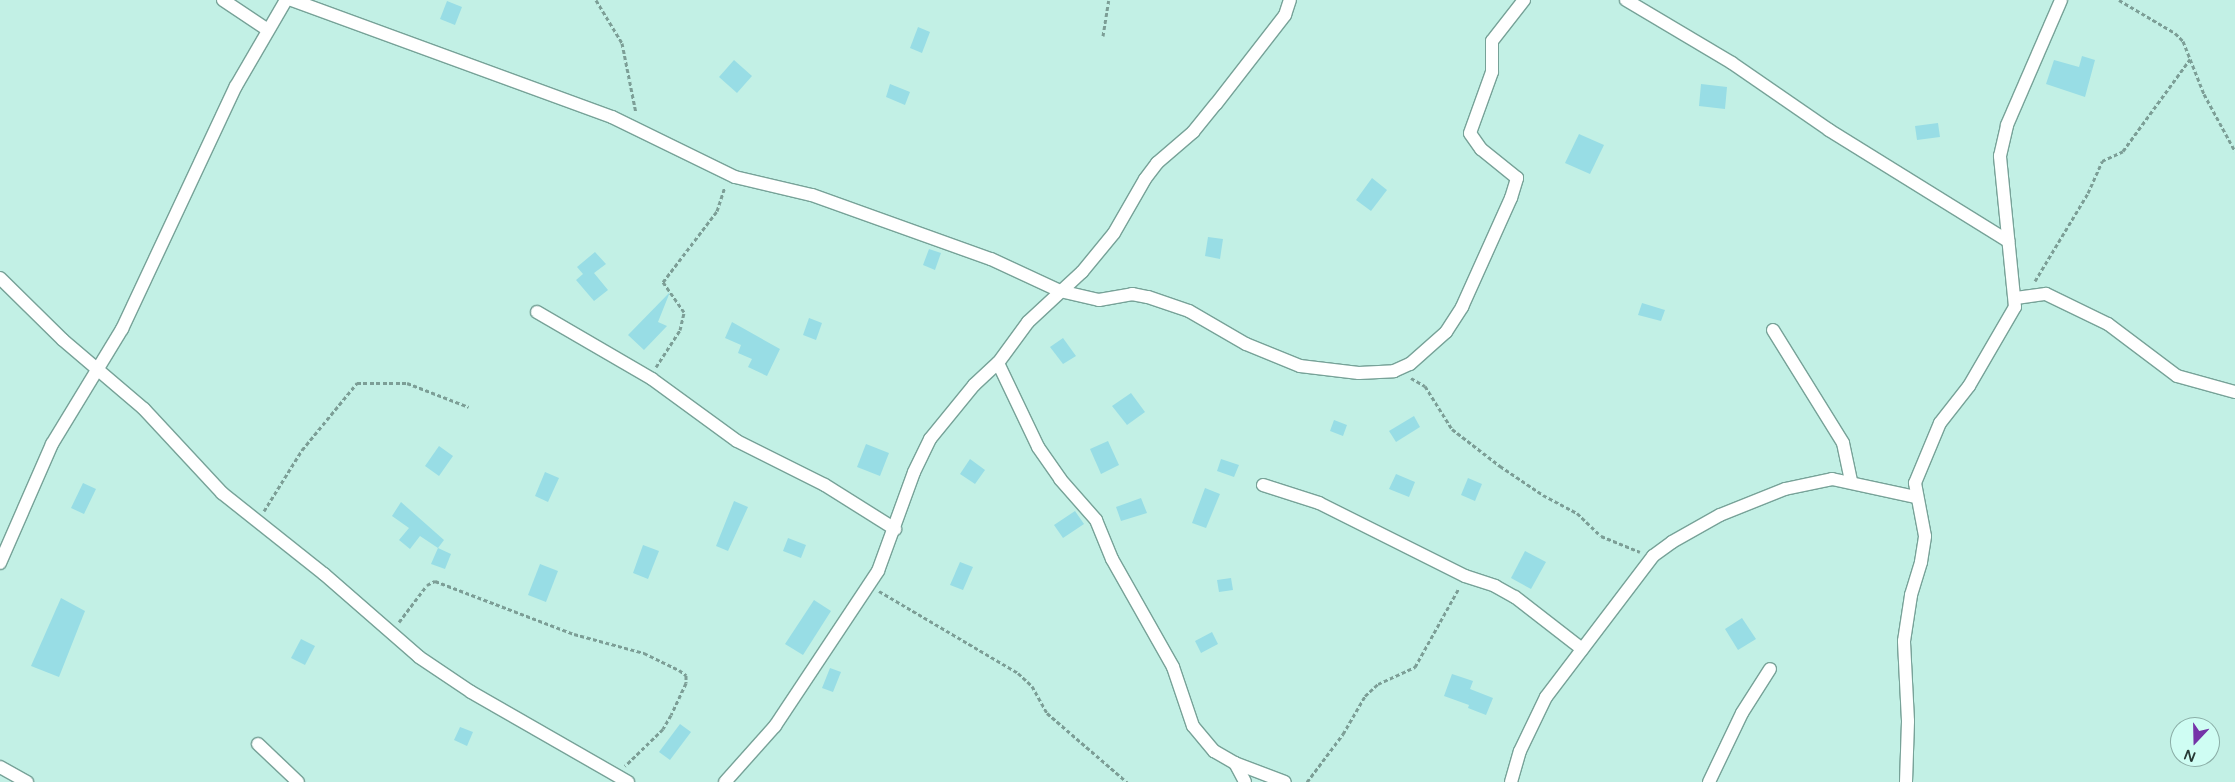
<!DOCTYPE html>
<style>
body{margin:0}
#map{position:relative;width:2235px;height:782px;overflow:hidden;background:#c2f0e5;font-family:"Varela Round",sans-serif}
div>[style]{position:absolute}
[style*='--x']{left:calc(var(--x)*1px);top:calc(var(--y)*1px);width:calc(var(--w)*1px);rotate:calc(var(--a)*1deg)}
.building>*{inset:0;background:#98dde5}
.path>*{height:3px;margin-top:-1.5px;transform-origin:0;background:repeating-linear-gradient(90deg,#7c9e96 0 4px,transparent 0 6.5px)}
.roads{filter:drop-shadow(1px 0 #77a298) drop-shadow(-1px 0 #77a298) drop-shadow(0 1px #77a298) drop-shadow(0 -1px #77a298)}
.street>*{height:12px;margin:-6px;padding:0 6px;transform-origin:6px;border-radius:6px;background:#fff}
span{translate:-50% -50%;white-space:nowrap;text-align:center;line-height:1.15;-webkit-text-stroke:5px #cffdf3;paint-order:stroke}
.north{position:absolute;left:2170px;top:717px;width:50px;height:50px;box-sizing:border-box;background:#cffdf3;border:1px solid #8baea7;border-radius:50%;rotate:201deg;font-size:14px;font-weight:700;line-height:20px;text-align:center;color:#263834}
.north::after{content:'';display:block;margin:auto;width:18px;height:22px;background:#7534a8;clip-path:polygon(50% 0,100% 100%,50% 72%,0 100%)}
</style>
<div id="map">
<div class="building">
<div style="clip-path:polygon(447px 1px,462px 7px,455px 25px,440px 19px)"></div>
<div style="clip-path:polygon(918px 27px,930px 32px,922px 53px,910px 48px)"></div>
<div style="clip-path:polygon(2082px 56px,2095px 60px,2085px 97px,2046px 84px,2054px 60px,2079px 67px)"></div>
<div style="clip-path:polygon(734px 60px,752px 76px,737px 93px,719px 77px)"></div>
<div style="clip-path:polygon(890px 84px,910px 92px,905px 105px,886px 97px)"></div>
<div style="clip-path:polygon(1701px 84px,1727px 87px,1725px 109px,1699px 106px)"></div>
<div style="clip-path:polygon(1938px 123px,1940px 137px,1917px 140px,1915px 126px)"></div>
<div style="clip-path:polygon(1579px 134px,1604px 145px,1590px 174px,1565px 163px)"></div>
<div style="clip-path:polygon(1372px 178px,1387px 190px,1371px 211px,1356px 200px)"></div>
<div style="clip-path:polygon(1208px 237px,1223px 239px,1220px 259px,1205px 256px)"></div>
<div style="clip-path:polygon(929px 249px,941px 253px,935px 270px,923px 265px)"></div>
<div style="clip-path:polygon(595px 252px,606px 264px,594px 273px,608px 290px,594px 301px,576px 280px,583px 274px,577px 267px)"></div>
<div style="clip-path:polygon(670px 292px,658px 322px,667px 326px,644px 350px,628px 335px)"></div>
<div style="clip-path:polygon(1642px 303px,1665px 310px,1661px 321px,1638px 315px)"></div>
<div style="clip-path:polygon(809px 318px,822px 323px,816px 340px,803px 335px)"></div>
<div style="clip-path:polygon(732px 322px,780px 349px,767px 376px,748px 367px,752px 359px,738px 353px,741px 345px,725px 338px)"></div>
<div style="clip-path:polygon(1063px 338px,1076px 356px,1063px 364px,1050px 347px)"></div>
<div style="clip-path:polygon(1131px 393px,1145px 412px,1127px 425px,1112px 406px)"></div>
<div style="clip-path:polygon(1414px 416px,1420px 427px,1396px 442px,1389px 431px)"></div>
<div style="clip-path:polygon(1334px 420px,1347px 425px,1343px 436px,1330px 431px)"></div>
<div style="clip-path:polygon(1108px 441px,1119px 465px,1101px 474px,1090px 449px)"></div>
<div style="clip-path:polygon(866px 444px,889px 453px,880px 476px,857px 467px)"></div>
<div style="clip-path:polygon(439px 446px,453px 456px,439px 476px,425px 466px)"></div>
<div style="clip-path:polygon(970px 459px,985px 470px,975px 484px,960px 474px)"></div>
<div style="clip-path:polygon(1221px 459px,1239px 465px,1234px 477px,1217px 471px)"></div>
<div style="clip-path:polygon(545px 472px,559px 478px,548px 502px,535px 496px)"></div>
<div style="clip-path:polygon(1396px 474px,1415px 482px,1409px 497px,1389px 489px)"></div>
<div style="clip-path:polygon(1468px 478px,1482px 484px,1475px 501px,1461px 495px)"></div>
<div style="clip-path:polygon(83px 483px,96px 489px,84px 514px,71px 508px)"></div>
<div style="clip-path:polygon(1205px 488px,1220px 494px,1206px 528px,1192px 523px)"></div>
<div style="clip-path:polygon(1141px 498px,1147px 513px,1121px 521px,1116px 507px)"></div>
<div style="clip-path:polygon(734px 501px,748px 507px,728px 551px,716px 546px)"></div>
<div style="clip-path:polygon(401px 502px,444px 540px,438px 548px,420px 536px,410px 549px,399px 540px,409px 528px,392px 516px)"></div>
<div style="clip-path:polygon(1075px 511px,1084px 524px,1063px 538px,1054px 525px)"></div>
<div style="clip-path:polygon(788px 538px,806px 545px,801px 558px,783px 551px)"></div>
<div style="clip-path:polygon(643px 545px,659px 551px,648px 579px,633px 573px)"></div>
<div style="clip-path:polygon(438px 548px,451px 554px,445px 569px,431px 564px)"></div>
<div style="clip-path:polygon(1525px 551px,1546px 562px,1531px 589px,1511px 578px)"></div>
<div style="clip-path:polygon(960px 562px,973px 567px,963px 590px,950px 585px)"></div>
<div style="clip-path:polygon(540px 564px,558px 571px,546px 602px,528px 595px)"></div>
<div style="clip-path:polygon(1231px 578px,1233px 590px,1219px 592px,1217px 580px)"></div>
<div style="clip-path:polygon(61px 598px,85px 611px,59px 677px,31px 666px)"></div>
<div style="clip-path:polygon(814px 600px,831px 611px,803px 655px,785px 644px)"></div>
<div style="clip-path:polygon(1742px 618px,1756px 639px,1738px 650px,1725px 629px)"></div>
<div style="clip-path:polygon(1212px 632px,1218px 644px,1201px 653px,1195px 641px)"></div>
<div style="clip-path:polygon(301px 639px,315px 646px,305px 665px,291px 658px)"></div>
<div style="clip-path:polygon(830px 668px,841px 672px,833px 692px,822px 688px)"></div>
<div style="clip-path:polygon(1452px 674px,1473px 681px,1470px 689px,1493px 698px,1486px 715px,1468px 708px,1469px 705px,1444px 696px)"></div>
<div style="clip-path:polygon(680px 724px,691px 732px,670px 760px,659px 752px)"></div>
<div style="clip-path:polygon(460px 727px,473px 732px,467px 746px,454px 740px)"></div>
</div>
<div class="path">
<div style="--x:596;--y:0;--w:50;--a:58.8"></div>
<div style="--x:622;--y:43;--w:71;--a:78.7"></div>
<div style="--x:2119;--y:0;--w:65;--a:30.5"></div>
<div style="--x:2175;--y:33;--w:11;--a:45"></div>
<div style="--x:2183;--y:41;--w:57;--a:68.4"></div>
<div style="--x:2204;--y:94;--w:65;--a:61.5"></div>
<div style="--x:1103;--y:36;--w:36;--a:-81"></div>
<div style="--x:2035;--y:281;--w:103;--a:-58.9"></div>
<div style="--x:2088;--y:193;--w:35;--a:-66"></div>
<div style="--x:2102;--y:161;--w:23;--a:-25"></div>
<div style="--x:2123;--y:151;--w:114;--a:-53.9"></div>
<div style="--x:656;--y:367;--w:44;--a:-57"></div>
<div style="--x:680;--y:330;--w:18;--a:-77"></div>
<div style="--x:684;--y:312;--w:37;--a:-125"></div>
<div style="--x:663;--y:282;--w:89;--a:-52.7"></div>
<div style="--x:717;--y:211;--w:25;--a:-72"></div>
<div style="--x:1411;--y:378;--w:16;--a:30"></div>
<div style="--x:1425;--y:386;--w:51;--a:57.9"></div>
<div style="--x:1452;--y:429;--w:61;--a:37.6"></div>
<div style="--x:1500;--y:466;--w:52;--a:34"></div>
<div style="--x:1543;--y:495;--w:38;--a:28"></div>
<div style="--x:1577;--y:513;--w:33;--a:44"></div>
<div style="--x:1601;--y:536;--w:42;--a:22.3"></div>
<div style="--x:264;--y:511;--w:72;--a:-58.1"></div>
<div style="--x:302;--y:450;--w:87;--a:-50.6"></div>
<div style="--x:357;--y:383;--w:50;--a:0"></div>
<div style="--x:407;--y:383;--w:66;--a:21.2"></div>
<div style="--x:879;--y:591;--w:161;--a:30.5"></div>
<div style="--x:1018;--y:673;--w:19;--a:43"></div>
<div style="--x:1032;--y:686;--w:31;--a:61"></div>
<div style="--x:1047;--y:713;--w:106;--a:40.8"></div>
<div style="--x:399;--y:622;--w:46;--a:-52.9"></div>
<div style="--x:427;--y:585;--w:9;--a:-27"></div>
<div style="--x:435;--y:581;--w:149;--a:20.9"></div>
<div style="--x:574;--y:634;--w:73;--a:15.2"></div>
<div style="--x:644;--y:653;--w:39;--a:26"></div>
<div style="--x:679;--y:670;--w:9;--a:36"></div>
<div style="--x:686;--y:675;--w:8;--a:90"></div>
<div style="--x:686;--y:683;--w:35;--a:115"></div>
<div style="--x:671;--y:715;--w:16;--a:120"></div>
<div style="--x:663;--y:729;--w:53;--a:135.8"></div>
<div style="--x:1307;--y:782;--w:60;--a:-53.1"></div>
<div style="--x:1343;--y:734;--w:44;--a:-59.9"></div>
<div style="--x:1365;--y:696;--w:18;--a:-43"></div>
<div style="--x:1378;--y:684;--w:41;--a:-24.7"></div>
<div style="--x:1415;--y:667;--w:90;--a:-60.9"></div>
</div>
<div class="roads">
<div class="street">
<div style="--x:223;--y:0;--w:54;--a:33.7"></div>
<div style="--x:292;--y:0;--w:341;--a:20.1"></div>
<div style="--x:612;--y:117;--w:137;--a:26"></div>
<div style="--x:735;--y:177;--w:79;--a:13.2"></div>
<div style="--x:812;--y:195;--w:190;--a:19.7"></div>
<div style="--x:991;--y:259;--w:76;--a:24.9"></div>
<div style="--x:1060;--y:291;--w:40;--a:13"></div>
<div style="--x:1099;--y:300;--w:34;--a:-10"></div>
<div style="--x:1132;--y:294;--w:16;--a:11"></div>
<div style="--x:1148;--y:297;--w:43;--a:18.9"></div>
<div style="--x:1189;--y:311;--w:66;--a:30.1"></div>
<div style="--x:1246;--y:344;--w:58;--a:22.2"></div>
<div style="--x:1300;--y:366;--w:59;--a:6.8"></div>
<div style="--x:1359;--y:373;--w:35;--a:-3"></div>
<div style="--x:1394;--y:371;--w:17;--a:-24"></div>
<div style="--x:1410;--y:364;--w:48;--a:-41.6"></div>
<div style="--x:1446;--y:332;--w:30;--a:-57"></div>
<div style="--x:1462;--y:307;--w:120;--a:-65.8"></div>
<div style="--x:1511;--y:198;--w:21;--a:-73"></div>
<div style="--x:1517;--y:178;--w:46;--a:-141.1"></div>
<div style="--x:1481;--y:149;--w:19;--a:-125"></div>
<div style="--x:1470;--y:133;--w:65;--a:-70.2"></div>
<div style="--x:1492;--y:72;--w:31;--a:-90"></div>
<div style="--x:1492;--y:41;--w:52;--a:-52"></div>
<div style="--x:1626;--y:0;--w:123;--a:30.7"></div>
<div style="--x:1732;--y:63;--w:118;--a:34.6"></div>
<div style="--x:1829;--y:130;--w:211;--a:31.8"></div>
<div style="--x:0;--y:278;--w:88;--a:44.5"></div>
<div style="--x:63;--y:340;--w:106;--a:40.4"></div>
<div style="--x:144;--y:409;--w:115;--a:47.1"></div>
<div style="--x:222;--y:493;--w:130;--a:38.5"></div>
<div style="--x:324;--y:574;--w:126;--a:41.1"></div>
<div style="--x:419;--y:657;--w:63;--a:33.9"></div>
<div style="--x:471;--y:692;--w:181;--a:29.8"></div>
<div style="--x:2016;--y:298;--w:30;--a:-8"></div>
<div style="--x:2046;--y:294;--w:69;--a:25.8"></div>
<div style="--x:2108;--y:324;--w:86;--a:37"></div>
<div style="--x:2177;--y:376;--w:60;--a:15.4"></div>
<div style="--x:537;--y:312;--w:133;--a:30.2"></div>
<div style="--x:652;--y:379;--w:105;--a:36.1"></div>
<div style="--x:737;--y:441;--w:98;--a:26.6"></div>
<div style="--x:825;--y:485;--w:83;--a:32.2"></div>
<div style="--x:1773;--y:330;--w:133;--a:58.2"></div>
<div style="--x:1843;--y:443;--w:39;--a:78"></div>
<div style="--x:998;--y:363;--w:93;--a:64.5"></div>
<div style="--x:1038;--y:447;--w:39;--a:55"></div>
<div style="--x:1060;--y:479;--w:55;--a:48.7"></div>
<div style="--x:1096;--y:520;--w:42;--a:67.7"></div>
<div style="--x:1112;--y:559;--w:124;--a:60.5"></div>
<div style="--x:1173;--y:667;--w:62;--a:71.3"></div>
<div style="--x:1193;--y:726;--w:33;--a:50"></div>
<div style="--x:1214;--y:751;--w:24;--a:30"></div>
<div style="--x:1235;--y:763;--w:21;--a:62"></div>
<div style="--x:1263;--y:485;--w:59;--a:17.8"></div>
<div style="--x:1319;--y:503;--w:163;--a:26.6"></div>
<div style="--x:1465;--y:576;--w:32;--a:18"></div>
<div style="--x:1495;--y:586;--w:23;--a:29"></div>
<div style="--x:1515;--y:597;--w:85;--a:37.8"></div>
<div style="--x:0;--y:563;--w:130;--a:-66.4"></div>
<div style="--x:52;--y:444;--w:135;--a:-58.7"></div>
<div style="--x:122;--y:329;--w:268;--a:-64.9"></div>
<div style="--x:236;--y:86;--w:99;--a:-59.8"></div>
<div style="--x:258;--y:744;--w:55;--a:43.5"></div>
<div style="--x:1235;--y:763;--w:53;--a:20.8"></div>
<div style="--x:0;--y:767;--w:31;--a:29"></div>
<div style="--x:725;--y:782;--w:75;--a:-48.2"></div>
<div style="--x:775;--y:726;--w:186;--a:-56.4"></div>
<div style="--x:878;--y:571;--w:105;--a:-70"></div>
<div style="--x:914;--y:472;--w:37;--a:-64"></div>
<div style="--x:930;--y:439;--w:70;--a:-50.8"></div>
<div style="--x:974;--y:385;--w:33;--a:-43"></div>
<div style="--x:998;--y:363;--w:51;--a:-53.8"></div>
<div style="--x:1028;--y:322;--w:74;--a:-42.8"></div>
<div style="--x:1082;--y:272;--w:50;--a:-50.6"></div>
<div style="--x:1114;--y:233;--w:62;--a:-60.1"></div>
<div style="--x:1145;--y:179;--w:20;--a:-53"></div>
<div style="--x:1157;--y:163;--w:48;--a:-40.7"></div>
<div style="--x:1193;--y:132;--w:36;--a:-51"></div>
<div style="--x:1216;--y:104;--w:113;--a:-52.2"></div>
<div style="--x:1285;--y:15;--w:16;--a:-72"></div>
<div style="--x:1511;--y:782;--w:32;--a:-74"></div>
<div style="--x:1520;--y:751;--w:60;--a:-64.3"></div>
<div style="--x:1546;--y:697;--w:177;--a:-52.8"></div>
<div style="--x:1653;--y:556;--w:24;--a:-36"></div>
<div style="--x:1672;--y:542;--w:55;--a:-29.4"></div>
<div style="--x:1720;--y:515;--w:70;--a:-21.8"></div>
<div style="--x:1785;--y:489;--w:48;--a:-12"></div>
<div style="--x:1832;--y:479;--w:86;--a:12.1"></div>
<div style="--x:1709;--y:782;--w:76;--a:-64.4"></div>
<div style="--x:1742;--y:713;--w:52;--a:-57.5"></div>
<div style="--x:1906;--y:782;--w:61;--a:-88.1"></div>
<div style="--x:1908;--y:721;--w:80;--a:-92.9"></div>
<div style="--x:1904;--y:641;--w:47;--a:-81.3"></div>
<div style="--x:1911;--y:595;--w:34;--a:-73"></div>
<div style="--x:1921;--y:562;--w:26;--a:-81"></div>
<div style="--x:1925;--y:536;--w:54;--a:-100.7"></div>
<div style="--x:1915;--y:483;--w:65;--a:-67.4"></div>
<div style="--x:1940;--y:423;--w:47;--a:-51.9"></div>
<div style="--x:1969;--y:386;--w:91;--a:-59.8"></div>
<div style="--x:2015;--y:307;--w:152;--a:-95.7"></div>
<div style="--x:2000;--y:156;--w:32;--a:-77"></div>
<div style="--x:2007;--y:125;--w:136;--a:-66.6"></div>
</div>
</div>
<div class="north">N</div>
</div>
